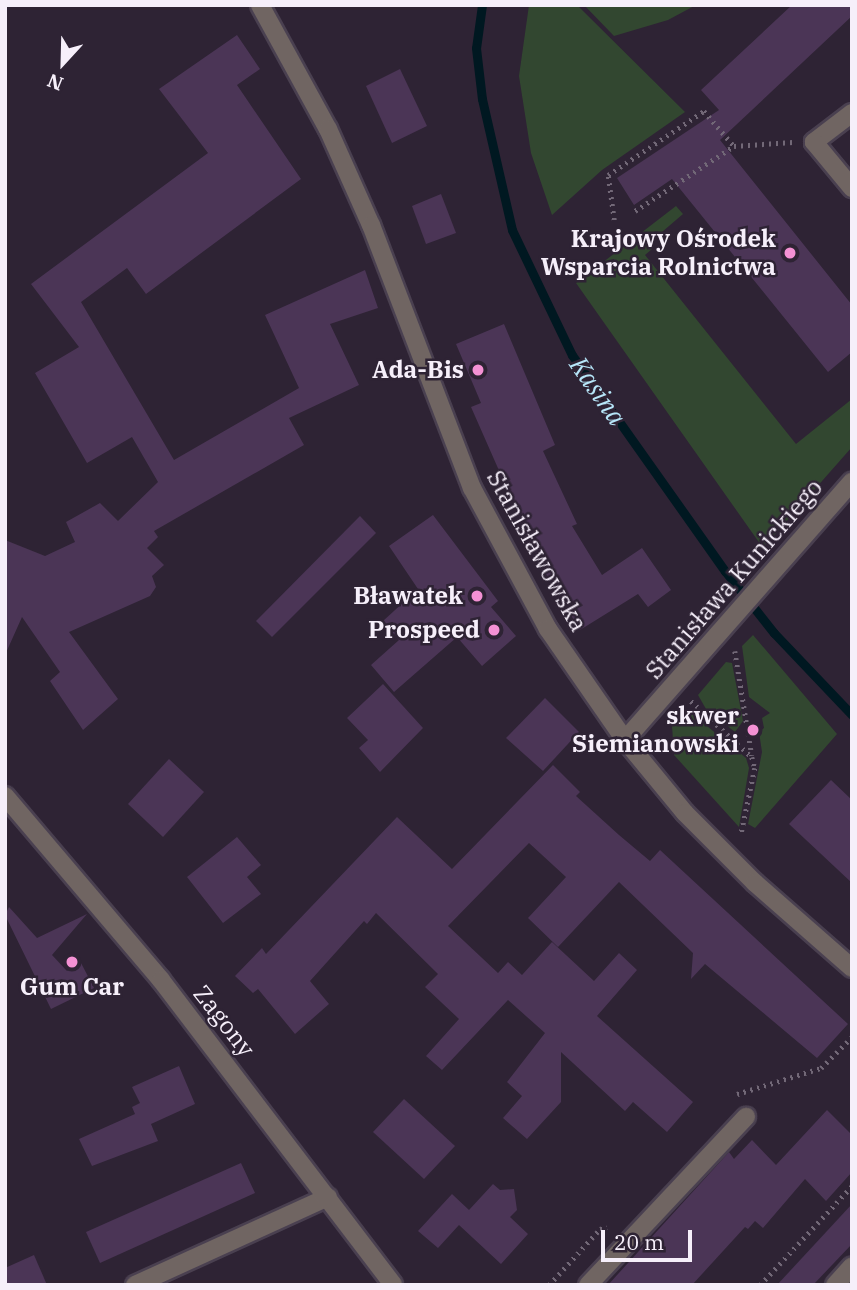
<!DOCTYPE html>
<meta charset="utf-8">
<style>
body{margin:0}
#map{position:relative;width:857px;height:1290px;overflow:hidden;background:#2e2334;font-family:"IBM Plex Serif",serif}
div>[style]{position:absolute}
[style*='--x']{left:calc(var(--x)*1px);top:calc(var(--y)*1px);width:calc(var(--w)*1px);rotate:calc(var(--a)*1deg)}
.green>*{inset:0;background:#324730}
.stream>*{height:9px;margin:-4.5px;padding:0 4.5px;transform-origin:4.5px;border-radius:4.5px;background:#001821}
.building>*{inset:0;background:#4b3556}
.path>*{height:4.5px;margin-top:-2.25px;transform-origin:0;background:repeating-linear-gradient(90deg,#726877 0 2px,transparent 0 7px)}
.roads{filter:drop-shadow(2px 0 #4a4050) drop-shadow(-2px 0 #4a4050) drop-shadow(0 2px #4a4050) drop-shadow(0 -2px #4a4050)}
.service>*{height:18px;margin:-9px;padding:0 9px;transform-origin:9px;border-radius:9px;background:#706562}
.minor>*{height:18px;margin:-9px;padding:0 9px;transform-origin:9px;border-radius:9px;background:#706562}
.tertiary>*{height:18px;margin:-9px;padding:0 9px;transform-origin:9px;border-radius:9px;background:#706562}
.dots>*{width:19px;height:19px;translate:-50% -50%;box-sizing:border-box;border:4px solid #2e2334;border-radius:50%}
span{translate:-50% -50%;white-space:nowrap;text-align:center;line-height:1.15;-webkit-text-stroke:5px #2e2334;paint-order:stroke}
.poi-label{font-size:24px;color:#f6effa;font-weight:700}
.right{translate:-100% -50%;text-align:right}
.street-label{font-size:24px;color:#f6effa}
.water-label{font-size:26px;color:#b7e6f9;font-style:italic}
.frame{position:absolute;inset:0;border:7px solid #f6effa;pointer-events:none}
.north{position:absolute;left:28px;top:28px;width:70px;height:70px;-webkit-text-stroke:5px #2e2334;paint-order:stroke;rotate:202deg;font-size:19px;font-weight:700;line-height:28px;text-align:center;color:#f6effa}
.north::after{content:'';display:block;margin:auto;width:24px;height:32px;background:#f6effa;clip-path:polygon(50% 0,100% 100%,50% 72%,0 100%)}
.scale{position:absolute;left:601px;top:1230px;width:91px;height:32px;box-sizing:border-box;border:4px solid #f6effa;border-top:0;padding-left:9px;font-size:21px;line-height:24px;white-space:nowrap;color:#f6effa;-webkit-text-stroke:5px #2e2334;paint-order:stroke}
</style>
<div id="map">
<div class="green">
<div style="clip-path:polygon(529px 5px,577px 5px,685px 112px,602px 170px,552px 215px,531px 153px,519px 76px)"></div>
<div style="clip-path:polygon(584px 5px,696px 5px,668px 20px,614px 36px)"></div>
<div style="clip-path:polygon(676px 206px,683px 214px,648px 244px,652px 249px,645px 255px,796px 444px,852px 399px,852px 447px,763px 548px,576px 283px)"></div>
<div style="clip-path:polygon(753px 635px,837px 734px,755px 828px,748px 824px,762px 752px,759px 732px,764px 728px,762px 718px,770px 713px,749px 697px,742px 646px)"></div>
<div style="clip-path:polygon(726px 662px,732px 663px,743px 721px,735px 732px,706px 709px,698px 695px)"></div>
<div style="clip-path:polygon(685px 708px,746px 758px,749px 768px,739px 827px,674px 755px,672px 726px)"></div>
</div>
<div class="stream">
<div style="--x:482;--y:5;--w:43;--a:97.9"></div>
<div style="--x:476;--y:48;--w:51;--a:83.3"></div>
<div style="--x:482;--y:99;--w:134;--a:77.1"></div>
<div style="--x:512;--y:230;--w:139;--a:64.4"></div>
<div style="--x:572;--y:355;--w:265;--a:54.7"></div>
<div style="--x:725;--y:571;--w:79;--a:51.7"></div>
<div style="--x:774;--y:633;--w:113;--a:46.4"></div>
</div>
<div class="building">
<div style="clip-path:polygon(792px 5px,852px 5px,852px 16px,720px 140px,852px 305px,852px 352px,828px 372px,672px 179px,634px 205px,617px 178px,719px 110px,701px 90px)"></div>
<div style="clip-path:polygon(237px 35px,260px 69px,237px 85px,301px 179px,146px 294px,127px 268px,81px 302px,174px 460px,299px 388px,265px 315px,365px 270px,378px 308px,330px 324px,359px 385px,289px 418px,304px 445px,154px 531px,158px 537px,147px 548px,164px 565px,152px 576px,156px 587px,150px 596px,69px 632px,118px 699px,83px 730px,50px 681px,60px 672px,22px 617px,5px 655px,5px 540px,45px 556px,75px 542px,66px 522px,100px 503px,118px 521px,158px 482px,132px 437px,87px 463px,35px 373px,79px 347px,31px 284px,208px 153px,159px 89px)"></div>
<div style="clip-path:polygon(400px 69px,427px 126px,392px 143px,366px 86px)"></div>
<div style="clip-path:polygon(441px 194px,456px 233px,426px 244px,412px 206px)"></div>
<div style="clip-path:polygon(504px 324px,555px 445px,543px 451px,577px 524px,572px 526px,602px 575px,642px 548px,671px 590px,648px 607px,638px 594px,580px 630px,541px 566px,471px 407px,481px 403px,456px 344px)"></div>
<div style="clip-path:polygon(433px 515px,498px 601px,491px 607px,516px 636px,482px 666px,457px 637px,394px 692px,371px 665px,399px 640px,383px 621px,418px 589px,389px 546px)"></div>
<div style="clip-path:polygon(360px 516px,376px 533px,272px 637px,256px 621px)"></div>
<div style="clip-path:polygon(383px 684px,423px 728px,380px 772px,359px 748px,368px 740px,347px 718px)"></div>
<div style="clip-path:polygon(545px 698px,579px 732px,543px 771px,506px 738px)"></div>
<div style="clip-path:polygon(169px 759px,204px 792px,163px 837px,128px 804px)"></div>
<div style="clip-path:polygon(553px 765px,580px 792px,576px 796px,619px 835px,650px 861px,660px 850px,848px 1024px,817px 1058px,705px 964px,691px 979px,693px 953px,619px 882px,558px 947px,528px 918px,566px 877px,529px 843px,448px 926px,498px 973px,508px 962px,522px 975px,552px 942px,594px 981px,619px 953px,637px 970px,597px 1016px,693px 1102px,667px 1132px,633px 1102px,625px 1111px,561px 1052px,561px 1102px,527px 1139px,503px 1118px,522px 1096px,507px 1082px,545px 1033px,508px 1000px,442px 1070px,426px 1056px,459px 1019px,425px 987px,438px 974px,376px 913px,367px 924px,364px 921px,310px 981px,329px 1004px,295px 1034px,258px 989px,253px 993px,235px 976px,262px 948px,266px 954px,397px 817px,452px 869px)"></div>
<div style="clip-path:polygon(831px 780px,852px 800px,852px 883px,789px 824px)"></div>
<div style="clip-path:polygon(237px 837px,261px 865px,247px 877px,261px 894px,223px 923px,187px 877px)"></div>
<div style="clip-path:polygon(9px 907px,37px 938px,87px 914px,52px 955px,67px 971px,80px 961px,94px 988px,51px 1009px,5px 915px)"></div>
<div style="clip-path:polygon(179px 1066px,195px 1104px,151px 1124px,158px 1141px,92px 1166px,79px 1139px,135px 1114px,132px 1107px,140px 1103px,132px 1087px)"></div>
<div style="clip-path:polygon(404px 1099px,455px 1146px,424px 1179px,373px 1132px)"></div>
<div style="clip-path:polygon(827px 1110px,852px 1135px,852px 1172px,826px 1201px,805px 1179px,763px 1228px,755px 1221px,748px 1229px,745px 1227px,692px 1285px,608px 1285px,729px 1152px,734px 1159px,752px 1140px,776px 1165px)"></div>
<div style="clip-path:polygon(241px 1163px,255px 1193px,100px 1263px,86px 1232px)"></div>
<div style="clip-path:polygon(493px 1184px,500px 1190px,514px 1189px,517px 1210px,510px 1217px,528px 1234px,501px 1264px,459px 1225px,438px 1248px,418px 1231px,452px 1194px,469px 1210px)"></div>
<div style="clip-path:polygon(852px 1204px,852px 1244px,813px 1285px,777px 1285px)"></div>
<div style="clip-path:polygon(34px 1255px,47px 1285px,5px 1285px,5px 1268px)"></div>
</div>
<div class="path">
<div style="--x:635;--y:211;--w:118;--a:-33.3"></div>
<div style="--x:734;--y:146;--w:59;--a:-3.9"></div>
<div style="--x:614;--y:220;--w:45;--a:-97.6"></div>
<div style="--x:608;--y:175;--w:115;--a:-33.7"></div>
<div style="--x:704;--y:111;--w:46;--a:49.4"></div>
<div style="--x:735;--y:651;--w:106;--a:80.8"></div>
<div style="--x:691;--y:701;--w:83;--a:42.6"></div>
<div style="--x:752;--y:757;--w:11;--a:75"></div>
<div style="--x:755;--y:768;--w:68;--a:101.8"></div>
<div style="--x:737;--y:1094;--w:88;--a:-17.2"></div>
<div style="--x:821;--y:1068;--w:44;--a:-45"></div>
<div style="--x:549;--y:1285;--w:76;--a:-47.7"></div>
<div style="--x:600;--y:1229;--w:7;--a:-16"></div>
<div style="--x:760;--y:1285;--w:135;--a:-47.1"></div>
</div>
<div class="roads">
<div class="service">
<div style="--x:852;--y:113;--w:48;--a:142.7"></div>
<div style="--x:814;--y:142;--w:60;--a:50.4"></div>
<div style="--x:135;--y:1285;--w:212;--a:-24.5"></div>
<div style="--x:588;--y:1285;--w:231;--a:-46.8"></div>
<div style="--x:835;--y:1285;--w:25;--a:-48"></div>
</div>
<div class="minor">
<div style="--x:625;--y:740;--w:344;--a:-48.7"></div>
<div style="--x:5;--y:796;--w:241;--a:49.7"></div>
<div style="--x:161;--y:980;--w:383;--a:52.7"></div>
</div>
<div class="tertiary">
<div style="--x:260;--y:5;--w:141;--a:61.3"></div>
<div style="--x:328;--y:129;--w:105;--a:65.9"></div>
<div style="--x:371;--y:225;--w:282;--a:69"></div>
<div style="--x:472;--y:488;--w:160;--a:61.7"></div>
<div style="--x:548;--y:629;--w:135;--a:55.3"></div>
<div style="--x:625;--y:740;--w:94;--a:50.6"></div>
<div style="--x:685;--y:813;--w:99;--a:45"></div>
<div style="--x:755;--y:883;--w:129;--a:41.2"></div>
</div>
</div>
<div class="dots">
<div style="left:790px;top:253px;background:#f491d4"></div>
<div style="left:478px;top:370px;background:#f491d4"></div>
<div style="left:477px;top:596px;background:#f491d4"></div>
<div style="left:494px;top:630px;background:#f491d4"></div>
<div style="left:753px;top:730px;background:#f491d4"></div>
<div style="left:72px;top:962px;background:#f491d4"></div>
</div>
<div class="poi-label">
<span class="right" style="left:776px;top:253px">Krajowy Ośrodek<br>Wsparcia Rolnictwa</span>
<span class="right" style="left:464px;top:370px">Ada-Bis</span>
<span class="right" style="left:463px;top:596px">Bławatek</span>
<span class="right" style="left:480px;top:630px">Prospeed</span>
<span class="right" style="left:739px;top:730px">skwer<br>Siemianowski</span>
<span style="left:72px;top:987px">Gum Car</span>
</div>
<div class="street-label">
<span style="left:537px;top:551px;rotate:61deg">Stanisławowska</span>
<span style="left:734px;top:579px;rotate:-49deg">Stanisława Kunickiego</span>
<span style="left:224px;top:1021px;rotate:52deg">Zagony</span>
</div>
<div class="water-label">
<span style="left:598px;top:391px;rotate:55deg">Kasina</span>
</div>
<div class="frame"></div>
<div class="north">N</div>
<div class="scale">20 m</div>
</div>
